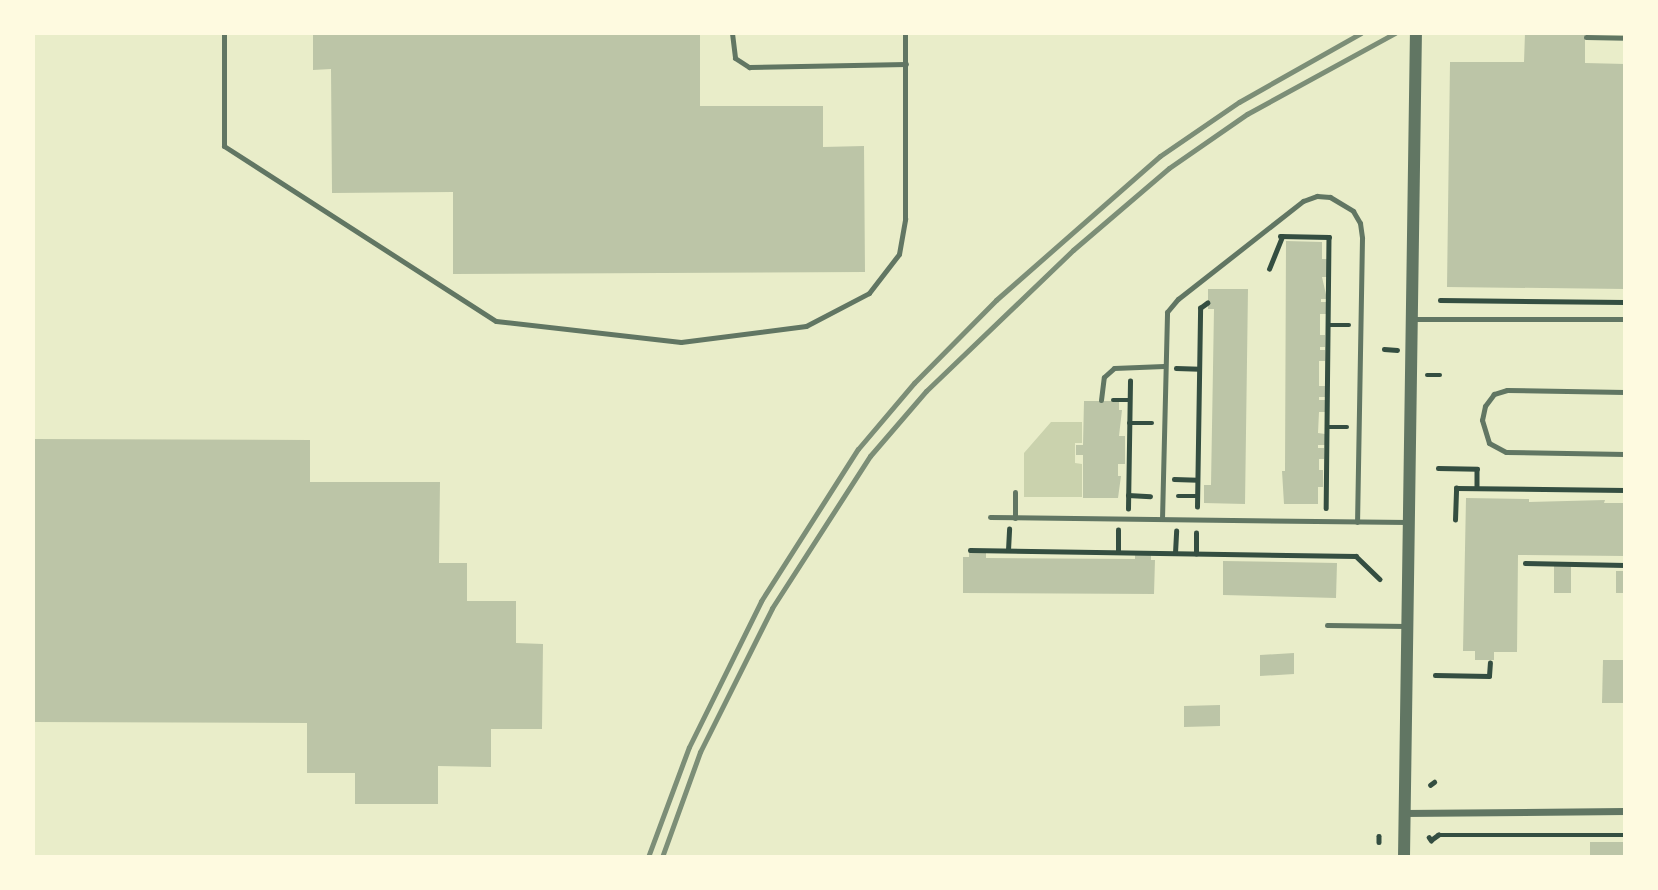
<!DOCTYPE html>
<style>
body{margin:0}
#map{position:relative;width:1658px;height:890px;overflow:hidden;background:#e9edc9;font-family:"Libre Baskerville",serif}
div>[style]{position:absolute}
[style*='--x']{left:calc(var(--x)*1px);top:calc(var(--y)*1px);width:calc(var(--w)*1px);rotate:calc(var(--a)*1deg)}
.green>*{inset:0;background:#cad2ad}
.building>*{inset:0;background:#bcc5a7}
.path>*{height:4.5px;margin:-2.25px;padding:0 2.25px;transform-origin:2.25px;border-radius:2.25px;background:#344e41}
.service>*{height:5px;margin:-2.5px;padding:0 2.5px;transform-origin:2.5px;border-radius:2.5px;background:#617663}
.minor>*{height:7px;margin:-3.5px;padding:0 3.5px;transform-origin:3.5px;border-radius:3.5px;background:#617663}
.tertiary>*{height:12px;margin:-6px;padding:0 6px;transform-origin:6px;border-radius:6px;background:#617663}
.rail>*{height:5px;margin:-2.5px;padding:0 2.5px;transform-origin:2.5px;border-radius:2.5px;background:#7c8e77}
span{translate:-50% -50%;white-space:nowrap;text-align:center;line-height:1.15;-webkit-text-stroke:7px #fefae0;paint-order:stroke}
.frame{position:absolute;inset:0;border:35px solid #fefae0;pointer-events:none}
</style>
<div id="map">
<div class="green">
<div style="clip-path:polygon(1051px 422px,1082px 422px,1082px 443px,1075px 443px,1075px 463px,1082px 464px,1082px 497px,1024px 497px,1024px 453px)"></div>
</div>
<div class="building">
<div style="clip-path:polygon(313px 33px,700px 33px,700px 106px,823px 106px,823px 147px,864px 146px,865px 272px,453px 274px,453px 192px,332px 193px,331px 69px,313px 70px)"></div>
<div style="clip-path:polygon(1525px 33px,1585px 33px,1585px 63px,1625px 64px,1625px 289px,1447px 287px,1450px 62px,1524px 62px)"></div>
<div style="clip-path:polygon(1286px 241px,1322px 242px,1322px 259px,1327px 259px,1327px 277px,1322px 277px,1327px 299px,1321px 299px,1321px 302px,1327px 302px,1327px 314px,1320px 314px,1320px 335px,1325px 335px,1325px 347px,1320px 347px,1320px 350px,1325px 350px,1325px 361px,1319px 361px,1319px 386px,1325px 386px,1325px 397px,1319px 397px,1319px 400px,1325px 400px,1325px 412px,1319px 412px,1318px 433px,1325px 434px,1325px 445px,1318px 445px,1318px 448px,1324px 448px,1324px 459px,1319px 459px,1319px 470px,1323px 470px,1323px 487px,1318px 487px,1318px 504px,1284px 504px,1282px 471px,1285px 471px)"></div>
<div style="clip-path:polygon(1208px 289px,1248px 289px,1245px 504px,1204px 503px,1204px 485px,1211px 485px,1214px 309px,1208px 309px)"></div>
<div style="clip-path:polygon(1084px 401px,1119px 401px,1119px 410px,1122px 410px,1119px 436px,1125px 436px,1125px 464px,1118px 464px,1118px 476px,1121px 476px,1118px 498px,1083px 498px,1083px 455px,1076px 455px,1076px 445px,1083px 445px)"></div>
<div style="clip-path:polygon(33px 439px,310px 440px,310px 482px,440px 482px,439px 563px,467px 563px,467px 601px,516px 601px,516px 643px,543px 644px,542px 729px,491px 729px,491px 767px,438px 766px,438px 804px,355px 804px,355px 773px,307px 773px,307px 723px,33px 722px)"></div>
<div style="clip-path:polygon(1466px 498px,1529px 499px,1529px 502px,1605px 500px,1604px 503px,1625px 503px,1625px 556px,1518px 555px,1517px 652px,1494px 652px,1494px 660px,1475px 660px,1475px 651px,1463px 651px)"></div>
<div style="clip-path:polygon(969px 552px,986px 552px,986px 558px,1135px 559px,1135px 555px,1151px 555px,1151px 560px,1155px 560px,1154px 594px,963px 593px,963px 557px,969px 557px)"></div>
<div style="clip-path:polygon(1223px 561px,1337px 563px,1336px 598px,1223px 595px)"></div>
<div style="clip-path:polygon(1554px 566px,1571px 566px,1571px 593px,1554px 593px)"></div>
<div style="clip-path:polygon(1616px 571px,1625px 571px,1625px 593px,1616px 593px)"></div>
<div style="clip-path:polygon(1294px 653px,1294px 674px,1260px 676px,1260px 655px)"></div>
<div style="clip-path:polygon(1603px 660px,1625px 660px,1625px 703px,1602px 703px)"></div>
<div style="clip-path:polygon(1220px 705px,1220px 726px,1184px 727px,1184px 706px)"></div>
<div style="clip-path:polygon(1590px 842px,1625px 842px,1625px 857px,1590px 857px)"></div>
</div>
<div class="path">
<div style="--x:1280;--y:236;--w:49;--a:1.2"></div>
<div style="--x:1329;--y:237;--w:271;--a:90.6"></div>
<div style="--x:1269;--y:269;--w:35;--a:-68"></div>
<div style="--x:1440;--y:300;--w:185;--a:0.6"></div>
<div style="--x:1328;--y:325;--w:21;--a:0"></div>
<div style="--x:1384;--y:349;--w:13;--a:4"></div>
<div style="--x:1176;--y:368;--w:23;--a:2"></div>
<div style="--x:1427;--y:375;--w:13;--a:0"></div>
<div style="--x:1113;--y:400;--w:16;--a:0"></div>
<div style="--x:1129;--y:423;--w:23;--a:0"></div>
<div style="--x:1327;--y:427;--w:20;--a:0"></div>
<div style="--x:1438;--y:468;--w:39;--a:1"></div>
<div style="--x:1477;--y:469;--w:19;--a:90"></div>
<div style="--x:1174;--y:479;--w:23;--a:2"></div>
<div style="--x:1128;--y:495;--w:22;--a:3"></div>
<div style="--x:1178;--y:496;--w:19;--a:0"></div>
<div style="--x:1197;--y:507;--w:199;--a:-89.1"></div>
<div style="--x:1200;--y:308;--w:9;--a:-36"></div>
<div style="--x:1128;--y:509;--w:128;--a:-89.1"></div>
<div style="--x:1455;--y:520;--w:32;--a:-88"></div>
<div style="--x:1456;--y:488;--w:169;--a:0.7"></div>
<div style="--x:970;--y:550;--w:386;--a:0.9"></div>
<div style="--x:1356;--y:556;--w:33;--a:44"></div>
<div style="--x:1008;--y:550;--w:21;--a:-87"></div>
<div style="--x:1118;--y:552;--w:22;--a:-90"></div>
<div style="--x:1175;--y:553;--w:22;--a:-87"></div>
<div style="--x:1196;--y:554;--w:21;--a:-90"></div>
<div style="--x:1525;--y:563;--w:100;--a:1.1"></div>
<div style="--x:1435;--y:675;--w:54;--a:1.1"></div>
<div style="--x:1489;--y:676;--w:13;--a:-86"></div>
<div style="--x:1430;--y:785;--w:5;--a:-37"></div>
<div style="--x:1379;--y:836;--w:6;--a:90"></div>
<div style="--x:1429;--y:837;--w:4;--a:56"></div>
<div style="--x:1431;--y:840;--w:9;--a:-36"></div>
<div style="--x:1438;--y:835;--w:187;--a:0"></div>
</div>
<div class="service">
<div style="--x:224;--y:33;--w:113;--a:90"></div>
<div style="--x:224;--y:146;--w:323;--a:32.8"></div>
<div style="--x:496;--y:321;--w:186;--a:6.5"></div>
<div style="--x:681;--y:342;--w:126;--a:-7.3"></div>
<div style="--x:806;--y:326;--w:71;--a:-27.6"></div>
<div style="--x:869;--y:293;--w:49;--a:-52.4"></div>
<div style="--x:899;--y:254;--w:36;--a:-80"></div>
<div style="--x:905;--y:219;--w:186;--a:-90"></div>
<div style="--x:732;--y:33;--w:25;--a:83"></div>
<div style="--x:735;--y:58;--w:17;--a:33"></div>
<div style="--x:749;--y:67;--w:157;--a:-1.1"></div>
<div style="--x:1586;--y:37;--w:39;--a:1"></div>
<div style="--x:1413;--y:319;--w:212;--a:0"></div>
<div style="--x:1625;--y:392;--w:118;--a:-179"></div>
<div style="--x:1507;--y:390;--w:14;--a:163"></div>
<div style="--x:1494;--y:394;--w:15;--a:127"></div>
<div style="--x:1485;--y:406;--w:14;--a:102"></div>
<div style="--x:1482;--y:420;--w:24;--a:73"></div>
<div style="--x:1489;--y:443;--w:19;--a:28"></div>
<div style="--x:1506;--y:452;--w:119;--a:1"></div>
<div style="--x:1101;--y:400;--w:23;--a:-83"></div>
<div style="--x:1104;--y:377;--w:13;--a:-42"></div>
<div style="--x:1114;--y:368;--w:50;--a:-2.3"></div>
<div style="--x:990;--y:517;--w:418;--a:0.7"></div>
<div style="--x:1015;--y:518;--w:26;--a:-90"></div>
<div style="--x:1162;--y:519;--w:207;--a:-88.6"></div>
<div style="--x:1167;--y:312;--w:17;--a:-50"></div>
<div style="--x:1178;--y:299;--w:159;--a:-38.1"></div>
<div style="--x:1303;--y:201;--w:15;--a:-20"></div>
<div style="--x:1317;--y:196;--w:13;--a:4"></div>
<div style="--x:1330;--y:197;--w:27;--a:31"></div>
<div style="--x:1353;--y:211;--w:14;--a:60"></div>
<div style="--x:1360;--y:223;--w:15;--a:82"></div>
<div style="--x:1362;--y:238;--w:284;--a:91"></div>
<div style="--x:1327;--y:625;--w:80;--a:0.7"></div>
</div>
<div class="minor">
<div style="--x:1404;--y:813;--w:221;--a:-0.5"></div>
</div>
<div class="tertiary">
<div style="--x:1404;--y:857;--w:824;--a:-89.17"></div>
</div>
<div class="rail">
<div style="--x:648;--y:857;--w:117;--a:-69.6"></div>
<div style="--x:689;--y:747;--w:163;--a:-63.7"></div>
<div style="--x:761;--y:601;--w:180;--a:-57.5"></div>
<div style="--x:858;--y:449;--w:87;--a:-49.7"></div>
<div style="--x:914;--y:383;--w:117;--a:-45.3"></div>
<div style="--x:996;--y:300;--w:218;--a:-41.3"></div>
<div style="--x:1160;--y:156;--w:96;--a:-34.4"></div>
<div style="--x:1239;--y:102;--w:140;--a:-29.5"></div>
<div style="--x:662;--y:857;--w:112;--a:-70.1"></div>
<div style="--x:700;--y:752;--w:161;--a:-63.4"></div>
<div style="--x:772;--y:608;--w:181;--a:-57.2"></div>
<div style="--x:870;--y:456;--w:86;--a:-49.3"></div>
<div style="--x:926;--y:391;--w:204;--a:-43.8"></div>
<div style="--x:1073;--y:250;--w:126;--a:-40.5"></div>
<div style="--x:1169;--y:168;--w:95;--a:-34.7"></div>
<div style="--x:1247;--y:114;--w:169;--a:-28.7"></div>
</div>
<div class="frame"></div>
</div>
